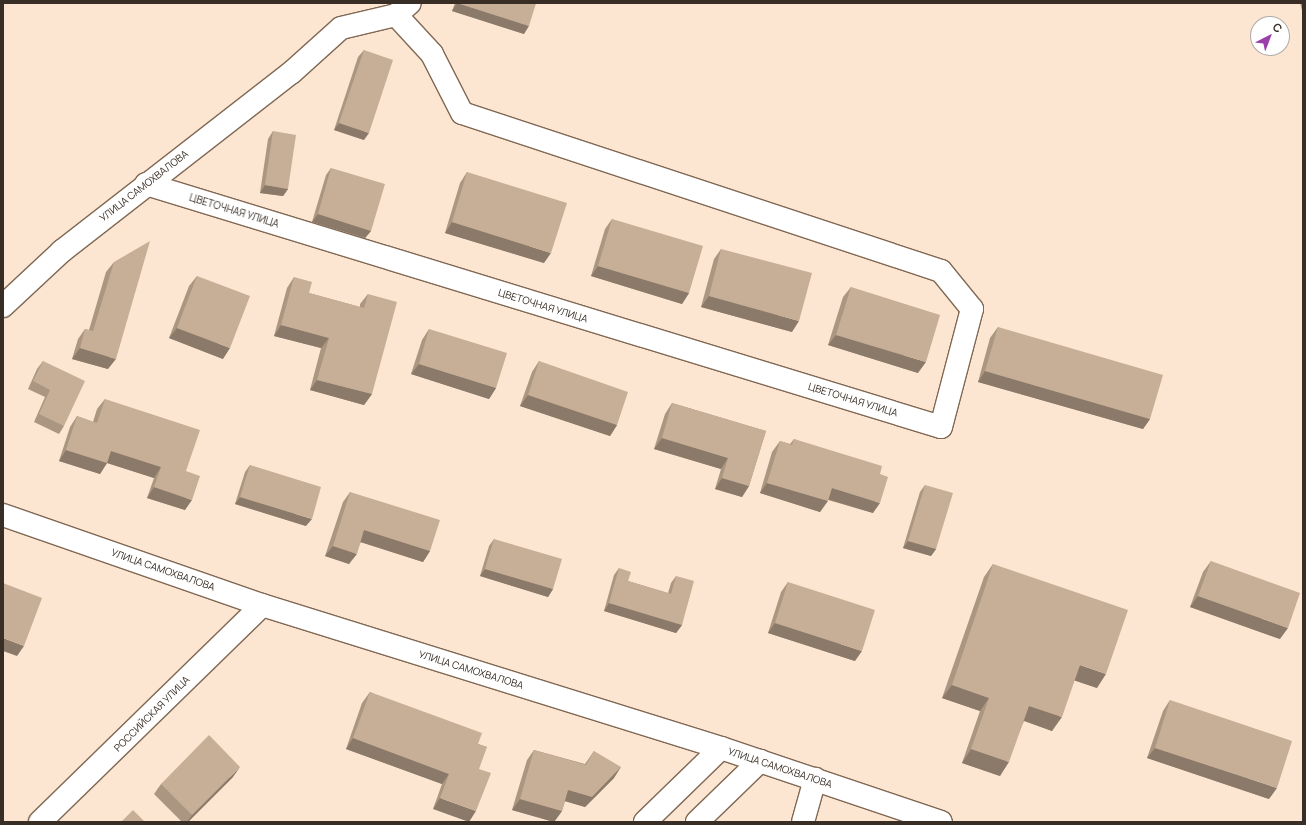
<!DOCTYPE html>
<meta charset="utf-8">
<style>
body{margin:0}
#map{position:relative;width:1306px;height:825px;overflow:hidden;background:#fce6d2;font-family:Manrope,sans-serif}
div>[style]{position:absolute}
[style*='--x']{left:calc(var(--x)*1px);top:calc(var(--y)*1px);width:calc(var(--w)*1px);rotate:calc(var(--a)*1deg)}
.roads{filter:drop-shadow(1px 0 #806853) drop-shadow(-1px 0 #806853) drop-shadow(0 1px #806853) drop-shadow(0 -1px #806853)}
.minor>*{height:22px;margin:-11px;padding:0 11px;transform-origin:11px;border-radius:11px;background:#fff}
.wall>*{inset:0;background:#ab9681}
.shaded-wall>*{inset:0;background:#8b7a69}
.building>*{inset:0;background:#c7ae96}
span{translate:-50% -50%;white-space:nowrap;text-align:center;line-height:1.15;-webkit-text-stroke:3.5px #fff;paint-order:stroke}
.street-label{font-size:10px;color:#382e25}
.frame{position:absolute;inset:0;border:4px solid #382e25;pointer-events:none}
.north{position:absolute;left:1250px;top:16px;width:40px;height:40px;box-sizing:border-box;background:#fff;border:1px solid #afaba8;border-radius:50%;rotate:42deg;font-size:11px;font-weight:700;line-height:16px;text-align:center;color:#382e25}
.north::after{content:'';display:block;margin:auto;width:14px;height:18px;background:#9a3faa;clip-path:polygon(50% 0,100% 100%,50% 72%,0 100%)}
</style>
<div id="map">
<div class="roads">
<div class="minor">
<div style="--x:146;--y:184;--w:831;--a:17"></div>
<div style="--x:941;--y:427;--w:122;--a:-75.3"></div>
<div style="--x:972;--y:309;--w:49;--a:-129.2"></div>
<div style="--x:941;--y:271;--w:504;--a:-161.74"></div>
<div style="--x:462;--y:113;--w:66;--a:-117"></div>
<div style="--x:432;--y:54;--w:53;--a:-132.7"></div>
<div style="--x:3;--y:306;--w:81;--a:-43"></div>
<div style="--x:62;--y:251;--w:290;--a:-37.9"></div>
<div style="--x:291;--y:73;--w:67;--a:-42"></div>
<div style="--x:341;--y:28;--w:57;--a:-13.3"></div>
<div style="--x:396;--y:15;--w:18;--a:-41"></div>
<div style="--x:3;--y:515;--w:274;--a:19.2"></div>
<div style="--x:262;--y:605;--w:481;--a:17.3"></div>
<div style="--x:721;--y:748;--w:232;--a:18.6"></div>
<div style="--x:40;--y:822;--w:310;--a:-44.3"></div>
<div style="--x:645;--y:822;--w:106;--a:-44.2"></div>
<div style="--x:697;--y:822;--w:88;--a:-44.1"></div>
<div style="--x:803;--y:822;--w:45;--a:-74.4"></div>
</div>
</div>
<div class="wall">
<div style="clip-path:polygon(455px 3px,536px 3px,524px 34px,452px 11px)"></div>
<div style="clip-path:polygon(1300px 3px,1303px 3px,1303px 14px)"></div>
<div style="clip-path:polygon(364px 50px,364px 140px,334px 130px,358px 57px)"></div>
<div style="clip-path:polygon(273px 131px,288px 189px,283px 196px,260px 193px,268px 139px)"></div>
<div style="clip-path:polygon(331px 168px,371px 231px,365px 238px,312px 222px,326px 175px)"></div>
<div style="clip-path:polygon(467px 172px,544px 263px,445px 233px,460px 183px)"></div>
<div style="clip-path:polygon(612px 219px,689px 293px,682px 304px,591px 276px,605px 229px)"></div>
<div style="clip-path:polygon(721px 249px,792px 332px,701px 307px,714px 259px)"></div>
<div style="clip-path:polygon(114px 262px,108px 369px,72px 359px,78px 339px,85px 329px,89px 330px,106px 272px)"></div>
<div style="clip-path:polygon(197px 276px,223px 359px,169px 338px,189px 286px)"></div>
<div style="clip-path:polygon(294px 277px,309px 293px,360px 307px,360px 304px,368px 294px,372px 394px,364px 405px,310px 390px,321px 348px,274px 336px,287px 288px)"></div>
<div style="clip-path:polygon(851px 287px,918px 373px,828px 345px,843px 297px)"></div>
<div style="clip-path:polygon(998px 327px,1150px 419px,1143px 429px,978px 382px,990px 338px)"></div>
<div style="clip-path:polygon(429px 329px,496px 388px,489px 399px,411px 374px,422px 340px)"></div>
<div style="clip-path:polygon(43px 361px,64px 426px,59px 434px,34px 422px,45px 397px,28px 389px,37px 369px)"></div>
<div style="clip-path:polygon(539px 361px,617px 425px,610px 436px,520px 406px,532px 372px)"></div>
<div style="clip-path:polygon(105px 399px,186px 471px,185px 510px,147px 498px,154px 478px,107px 463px,100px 474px,59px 461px,70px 427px,77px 416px,93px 422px,97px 409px)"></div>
<div style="clip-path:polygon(672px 403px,766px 431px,749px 486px,742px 497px,715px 489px,721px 469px,654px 449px,665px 414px)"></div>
<div style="clip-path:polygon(794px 439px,880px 474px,873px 513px,828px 500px,820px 512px,760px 493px,772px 452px,780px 441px,790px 444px)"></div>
<div style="clip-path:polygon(250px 465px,306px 526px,235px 504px,245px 472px)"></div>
<div style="clip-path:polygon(925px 485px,936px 549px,931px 556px,903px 548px,920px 492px)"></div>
<div style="clip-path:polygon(350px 492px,430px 551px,423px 562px,361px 542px,349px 564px,325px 556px,343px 502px)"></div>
<div style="clip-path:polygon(494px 539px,553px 589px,548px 597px,480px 576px,489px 546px)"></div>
<div style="clip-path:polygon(1211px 561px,1280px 639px,1190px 607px,1203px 572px)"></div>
<div style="clip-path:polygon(993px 564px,1097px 688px,1074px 680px,1052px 731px,1024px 721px,1000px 776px,962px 763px,980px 711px,942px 698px,984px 577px)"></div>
<div style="clip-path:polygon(619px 568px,628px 581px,668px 593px,671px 583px,676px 576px,682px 625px,676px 633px,604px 611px,614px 575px)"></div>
<div style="clip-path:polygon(788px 582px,855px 661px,768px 633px,781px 592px)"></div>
<div style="clip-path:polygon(370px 692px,478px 744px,487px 747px,433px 809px,442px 784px,346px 749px,362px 703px)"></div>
<div style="clip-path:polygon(1170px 700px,1269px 799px,1147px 758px,1163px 711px)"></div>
<div style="clip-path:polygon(534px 750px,585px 764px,594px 751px,614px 778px,585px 807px,565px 801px,562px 811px,554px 822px,512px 810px,527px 760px)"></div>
<div style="clip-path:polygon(233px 777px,188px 822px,182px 822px,154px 794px,161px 784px)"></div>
</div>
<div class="shaded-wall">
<div style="clip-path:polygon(457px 3px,529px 26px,524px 34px,452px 11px)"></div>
<div style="clip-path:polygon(339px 123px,369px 133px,364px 140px,334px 130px)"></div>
<div style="clip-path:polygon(265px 185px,288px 189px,283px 196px,260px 193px)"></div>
<div style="clip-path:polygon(318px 214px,371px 231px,365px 238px,312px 222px)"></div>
<div style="clip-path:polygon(452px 222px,551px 253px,544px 263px,445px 233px)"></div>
<div style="clip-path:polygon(598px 266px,689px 293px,682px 304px,591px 276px)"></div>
<div style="clip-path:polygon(709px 296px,799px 321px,792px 332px,701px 307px)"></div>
<div style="clip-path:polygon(281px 325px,329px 338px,321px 348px,274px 336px)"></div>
<div style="clip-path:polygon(177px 328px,230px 348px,223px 359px,169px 338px)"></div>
<div style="clip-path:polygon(836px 335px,926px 362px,918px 373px,828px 345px)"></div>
<div style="clip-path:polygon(80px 348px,116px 359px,108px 369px,72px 359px)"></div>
<div style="clip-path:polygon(419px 364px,496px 388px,489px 399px,411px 374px)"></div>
<div style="clip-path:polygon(985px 371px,1150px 419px,1143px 429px,978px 382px)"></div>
<div style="clip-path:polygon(317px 380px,372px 394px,364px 405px,310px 390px)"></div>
<div style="clip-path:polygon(528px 395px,617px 425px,610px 436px,520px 406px)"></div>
<div style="clip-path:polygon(662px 438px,728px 458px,721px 469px,654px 449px)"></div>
<div style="clip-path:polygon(66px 450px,107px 463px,100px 474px,59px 461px)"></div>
<div style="clip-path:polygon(111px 451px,161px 467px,154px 478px,104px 462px)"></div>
<div style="clip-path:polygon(722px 478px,749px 486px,742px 497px,715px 489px)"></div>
<div style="clip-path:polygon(767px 483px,828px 501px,820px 512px,760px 493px)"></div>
<div style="clip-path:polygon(154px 487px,192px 500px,185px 510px,147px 498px)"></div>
<div style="clip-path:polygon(832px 488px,880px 503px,873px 513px,824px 498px)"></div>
<div style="clip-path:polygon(240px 497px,312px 519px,306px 526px,235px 504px)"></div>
<div style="clip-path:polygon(364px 530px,430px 551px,423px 562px,357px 541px)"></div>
<div style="clip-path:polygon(908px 541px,936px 549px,931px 556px,903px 548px)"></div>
<div style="clip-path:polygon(333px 546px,357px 554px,349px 564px,325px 556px)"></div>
<div style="clip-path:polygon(485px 569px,553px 589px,548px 597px,480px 576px)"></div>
<div style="clip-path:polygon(1198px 596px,1288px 628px,1280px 639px,1190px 607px)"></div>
<div style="clip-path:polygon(609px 603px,682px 625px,676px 633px,604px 611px)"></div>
<div style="clip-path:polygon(775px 623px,862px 651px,855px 661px,768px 633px)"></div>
<div style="clip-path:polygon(3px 638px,24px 646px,17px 656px,3px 651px)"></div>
<div style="clip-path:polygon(1080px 665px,1106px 674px,1097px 688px,1070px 679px)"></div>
<div style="clip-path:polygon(952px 685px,989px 698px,980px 711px,942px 698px)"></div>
<div style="clip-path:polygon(1029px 706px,1062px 717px,1052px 731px,1019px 719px)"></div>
<div style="clip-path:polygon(353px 738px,449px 774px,442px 784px,346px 749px)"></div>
<div style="clip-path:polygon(1155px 748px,1277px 788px,1269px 799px,1147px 758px)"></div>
<div style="clip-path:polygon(971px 749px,1009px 762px,1000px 776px,962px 763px)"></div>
<div style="clip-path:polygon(240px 767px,233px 777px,188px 822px,187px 822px,192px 815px)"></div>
<div style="clip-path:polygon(621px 767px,614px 778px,585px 807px,561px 800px,568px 790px)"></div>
<div style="clip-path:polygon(440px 798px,476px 811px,469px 822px,433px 809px)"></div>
<div style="clip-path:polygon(520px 799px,562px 811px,554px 822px,512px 810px)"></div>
</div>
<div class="building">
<div style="clip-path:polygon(457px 3px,536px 3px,529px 26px)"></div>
<div style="clip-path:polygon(364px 50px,393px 60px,369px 133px,339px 123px)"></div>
<div style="clip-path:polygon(273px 131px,296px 135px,288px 189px,265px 185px)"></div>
<div style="clip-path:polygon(331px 168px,385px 184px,371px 231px,318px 214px)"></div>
<div style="clip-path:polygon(467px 172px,567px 203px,551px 253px,452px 222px)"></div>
<div style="clip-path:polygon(612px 219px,703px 246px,689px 293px,598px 266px)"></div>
<div style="clip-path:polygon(150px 241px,116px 359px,80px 348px,85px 329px,93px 331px,114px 262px)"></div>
<div style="clip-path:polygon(721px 249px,812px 273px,799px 321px,709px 296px)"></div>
<div style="clip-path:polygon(197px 276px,250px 296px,230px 348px,177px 328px)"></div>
<div style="clip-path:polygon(294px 277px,312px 282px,309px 293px,364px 308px,368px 294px,397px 302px,372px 394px,317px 380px,329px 338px,281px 325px)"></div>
<div style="clip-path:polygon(851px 287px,940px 315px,926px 362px,836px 335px)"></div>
<div style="clip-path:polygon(998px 327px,1163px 375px,1150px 419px,985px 371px)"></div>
<div style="clip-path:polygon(429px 329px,507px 353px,496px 388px,419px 364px)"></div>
<div style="clip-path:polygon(43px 361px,85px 381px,64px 426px,39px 414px,50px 390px,33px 381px)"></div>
<div style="clip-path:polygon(539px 361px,628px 392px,617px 425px,528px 395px)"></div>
<div style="clip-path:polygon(105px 399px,200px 430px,186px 471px,200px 476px,192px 500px,154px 487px,161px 467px,111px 451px,107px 463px,66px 450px,77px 416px,97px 423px)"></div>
<div style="clip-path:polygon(672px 403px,766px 431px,749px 486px,722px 478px,728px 458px,662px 438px)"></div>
<div style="clip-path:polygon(794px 439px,882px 466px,880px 474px,888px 477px,880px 503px,832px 488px,828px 501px,767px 483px,780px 441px,792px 445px)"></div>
<div style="clip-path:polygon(250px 465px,321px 487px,312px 519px,240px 497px)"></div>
<div style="clip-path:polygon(925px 485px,953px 493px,936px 549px,908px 541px)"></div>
<div style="clip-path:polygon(350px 492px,440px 520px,430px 551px,364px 530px,357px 554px,333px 546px)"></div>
<div style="clip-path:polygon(494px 539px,562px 559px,553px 589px,485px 569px)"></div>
<div style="clip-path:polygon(1211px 561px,1300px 593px,1288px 628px,1198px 596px)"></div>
<div style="clip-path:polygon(993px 564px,1128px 610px,1106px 674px,1080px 665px,1062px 717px,1029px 706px,1009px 762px,971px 749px,989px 698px,952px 685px)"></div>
<div style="clip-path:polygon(619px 568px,631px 572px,628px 581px,671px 594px,676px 576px,694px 581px,682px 625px,609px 603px)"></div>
<div style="clip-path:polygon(788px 582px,875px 610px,862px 651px,775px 623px)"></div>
<div style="clip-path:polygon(3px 583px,42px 598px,24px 646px,3px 638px)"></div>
<div style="clip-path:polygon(370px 692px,482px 733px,478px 744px,487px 747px,479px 769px,491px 773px,476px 811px,440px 798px,449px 774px,353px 738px)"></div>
<div style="clip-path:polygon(1170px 700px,1292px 741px,1277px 788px,1155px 748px)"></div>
<div style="clip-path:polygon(209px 735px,240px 767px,192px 815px,161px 784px)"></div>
<div style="clip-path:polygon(534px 750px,586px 765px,594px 751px,621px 767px,592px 797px,568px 790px,562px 811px,520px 799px)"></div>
<div style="clip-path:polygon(133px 810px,145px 822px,121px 822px)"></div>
</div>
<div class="street-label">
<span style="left:144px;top:186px;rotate:-38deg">УЛИЦА САМОХВАЛОВА</span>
<span style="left:234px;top:211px;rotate:17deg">ЦВЕТОЧНАЯ УЛИЦА</span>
<span style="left:543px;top:306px;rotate:17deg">ЦВЕТОЧНАЯ УЛИЦА</span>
<span style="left:853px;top:400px;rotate:17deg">ЦВЕТОЧНАЯ УЛИЦА</span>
<span style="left:163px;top:570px;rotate:19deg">УЛИЦА САМОХВАЛОВА</span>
<span style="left:471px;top:670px;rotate:17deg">УЛИЦА САМОХВАЛОВА</span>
<span style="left:152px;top:714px;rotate:-45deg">РОССИЙСКАЯ УЛИЦА</span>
<span style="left:780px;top:768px;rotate:18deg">УЛИЦА САМОХВАЛОВА</span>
</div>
<div class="frame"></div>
<div class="north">С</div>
</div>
